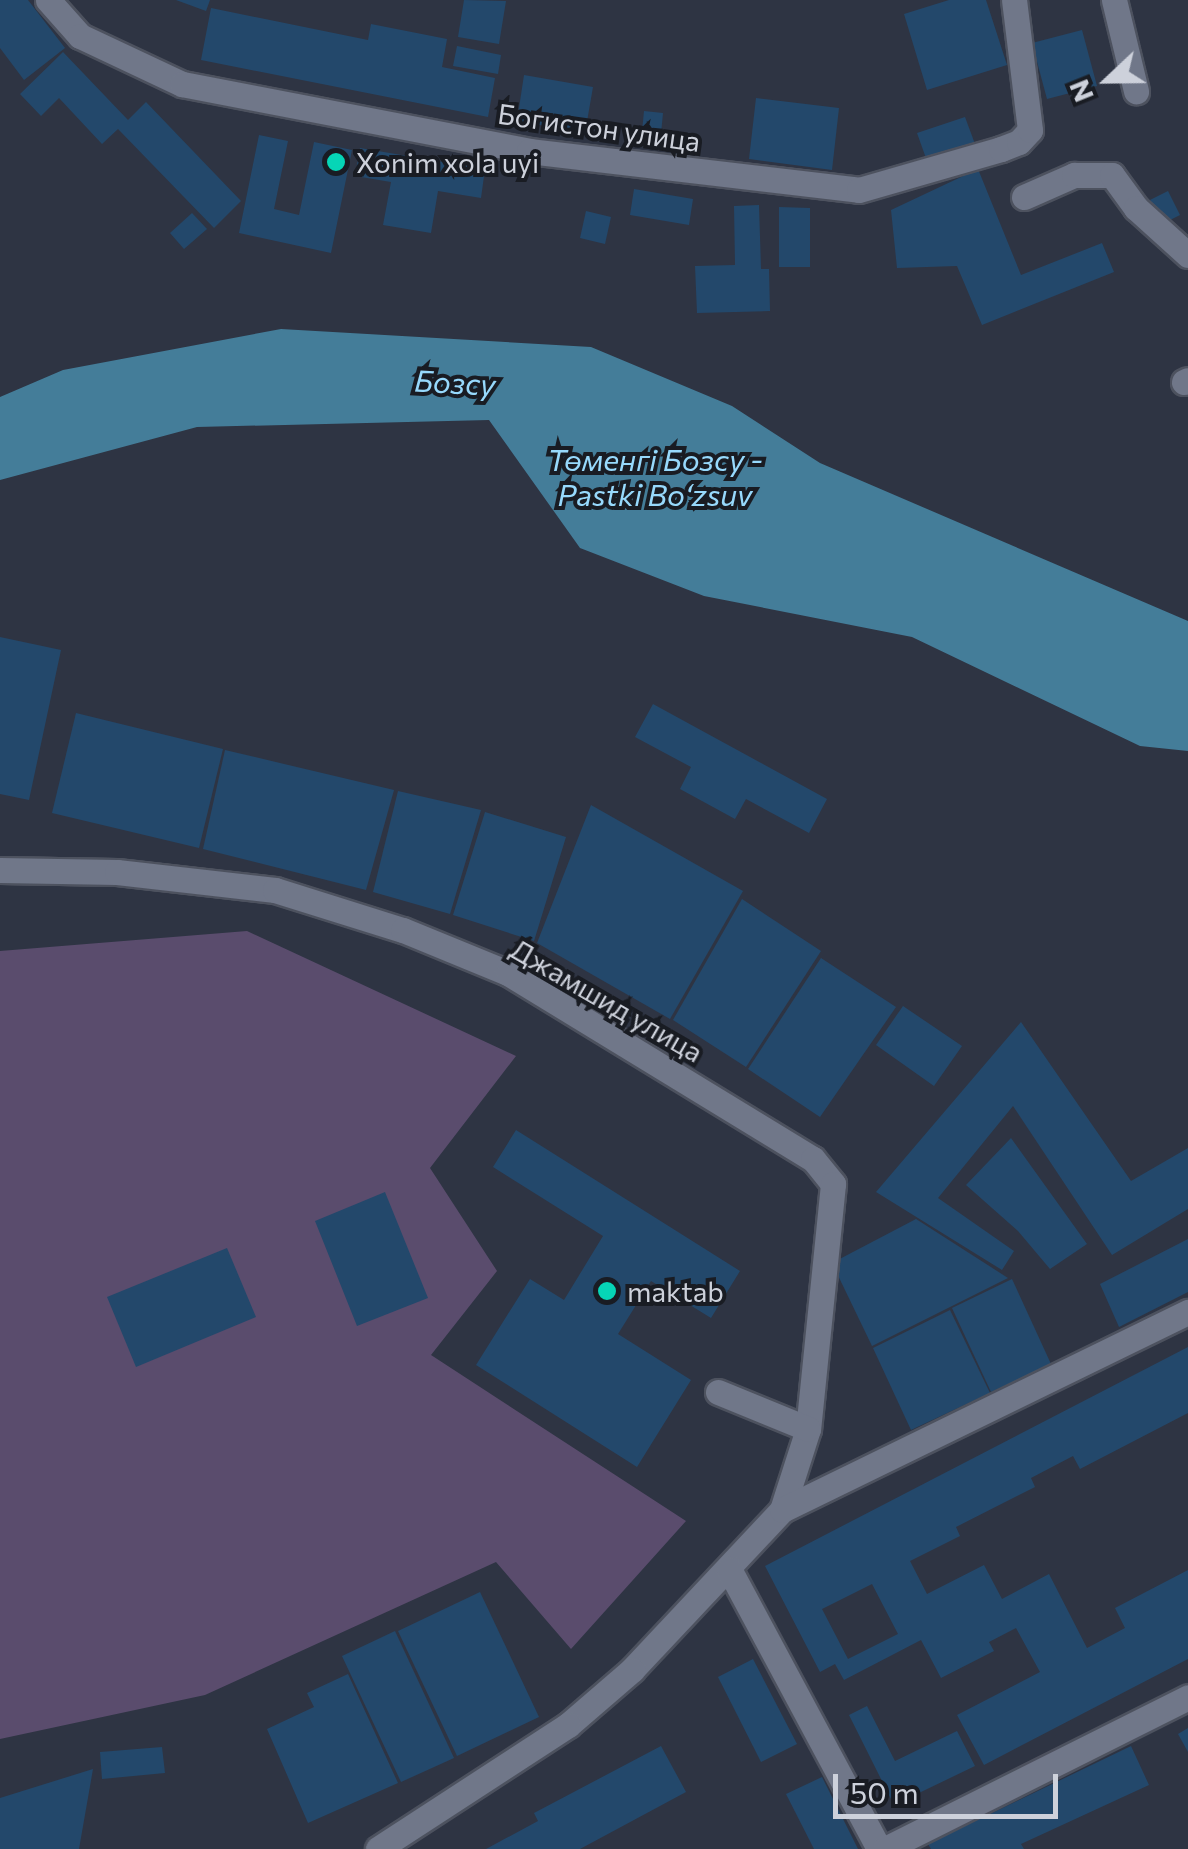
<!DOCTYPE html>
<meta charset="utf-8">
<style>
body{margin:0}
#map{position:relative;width:1188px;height:1849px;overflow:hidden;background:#2e3443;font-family:Commissioner,sans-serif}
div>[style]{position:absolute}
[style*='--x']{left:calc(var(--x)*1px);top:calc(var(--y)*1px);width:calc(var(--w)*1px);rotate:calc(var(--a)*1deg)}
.green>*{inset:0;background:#5a4c6d}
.water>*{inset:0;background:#447d99}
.building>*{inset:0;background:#23486b}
.roads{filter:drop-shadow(2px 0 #4d525f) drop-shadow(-2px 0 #4d525f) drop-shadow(0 2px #4d525f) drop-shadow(0 -2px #4d525f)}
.minor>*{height:25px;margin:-12.5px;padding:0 12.5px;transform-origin:12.5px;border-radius:12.5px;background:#707789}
.dots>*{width:28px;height:28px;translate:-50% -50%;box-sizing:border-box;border:5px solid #191c23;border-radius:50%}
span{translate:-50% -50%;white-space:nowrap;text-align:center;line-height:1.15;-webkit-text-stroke:8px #191c23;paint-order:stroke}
.street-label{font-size:28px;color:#cdd1db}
.poi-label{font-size:28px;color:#cdd1db}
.left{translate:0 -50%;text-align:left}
.water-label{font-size:30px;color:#97d9fc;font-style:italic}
.north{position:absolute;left:1058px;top:30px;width:100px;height:100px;-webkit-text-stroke:8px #191c23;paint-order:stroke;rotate:248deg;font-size:28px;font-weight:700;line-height:40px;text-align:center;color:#cdd1db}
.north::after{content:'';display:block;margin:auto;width:35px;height:45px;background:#cdd1db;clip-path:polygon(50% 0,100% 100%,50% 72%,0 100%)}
.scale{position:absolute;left:833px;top:1774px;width:225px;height:45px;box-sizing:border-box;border:5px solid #cdd1db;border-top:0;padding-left:12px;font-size:30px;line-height:35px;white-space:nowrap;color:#cdd1db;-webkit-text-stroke:8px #191c23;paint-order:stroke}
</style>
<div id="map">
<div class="green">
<div style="clip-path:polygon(247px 931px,516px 1056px,430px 1168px,497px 1271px,431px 1355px,686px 1521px,571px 1649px,496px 1562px,205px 1695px,0 1739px,0 951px)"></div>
</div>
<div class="water">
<div style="clip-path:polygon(281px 329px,591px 347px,732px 406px,820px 463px,1188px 621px,1188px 751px,1140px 746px,912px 637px,704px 596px,580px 548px,489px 420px,197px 427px,0 480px,0 397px,63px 370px)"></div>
</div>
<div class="building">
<div style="clip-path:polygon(0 0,28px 0,65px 48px,24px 80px,0 48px)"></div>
<div style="clip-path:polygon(176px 0,210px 0,206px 11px)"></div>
<div style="clip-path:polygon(464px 0,506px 1px,499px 44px,458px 37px)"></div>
<div style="clip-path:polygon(949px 0,986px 0,1007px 65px,927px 90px,904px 14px)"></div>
<div style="clip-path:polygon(211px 8px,368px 40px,371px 24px,447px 39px,442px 67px,495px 78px,488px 117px,201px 60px)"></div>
<div style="clip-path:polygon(1082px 30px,1097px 86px,1047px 99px,1032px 43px)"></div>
<div style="clip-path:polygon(457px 46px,501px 55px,498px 74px,453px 66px)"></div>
<div style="clip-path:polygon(63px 52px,128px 120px,146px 102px,241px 201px,214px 228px,118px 129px,102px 144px,59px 98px,41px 116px,20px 94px)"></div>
<div style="clip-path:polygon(524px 75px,593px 87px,585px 133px,517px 121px)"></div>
<div style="clip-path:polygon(756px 98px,839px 108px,832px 170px,749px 159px)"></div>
<div style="clip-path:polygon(644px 111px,663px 113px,660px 144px,641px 142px)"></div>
<div style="clip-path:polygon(965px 117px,975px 144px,927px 161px,917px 133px)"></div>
<div style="clip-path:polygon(259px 135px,288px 141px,274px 209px,299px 215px,314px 142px,352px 150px,331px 253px,239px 233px)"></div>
<div style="clip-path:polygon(360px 148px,485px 169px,481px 198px,438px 191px,431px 233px,383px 225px,391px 182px,355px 176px)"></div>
<div style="clip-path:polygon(978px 169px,1021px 275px,1102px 243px,1114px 272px,982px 325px,957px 266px,897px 268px,891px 210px)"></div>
<div style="clip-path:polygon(634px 189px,693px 199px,689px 225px,630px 215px)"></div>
<div style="clip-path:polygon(1168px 191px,1180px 215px,1162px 224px,1150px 200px)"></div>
<div style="clip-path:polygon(759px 205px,761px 269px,769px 269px,770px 311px,697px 313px,695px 266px,735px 265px,734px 206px)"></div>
<div style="clip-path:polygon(779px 207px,810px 208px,810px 267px,779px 267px)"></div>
<div style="clip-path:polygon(586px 211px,611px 217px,605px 244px,580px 238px)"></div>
<div style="clip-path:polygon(192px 213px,207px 229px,184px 249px,170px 233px)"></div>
<div style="clip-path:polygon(0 637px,61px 650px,29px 800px,0 794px)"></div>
<div style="clip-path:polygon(653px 704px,827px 799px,809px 833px,746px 799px,735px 819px,680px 789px,691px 767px,635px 737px)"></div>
<div style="clip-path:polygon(76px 713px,223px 749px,199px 848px,52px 813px)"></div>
<div style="clip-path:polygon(225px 750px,394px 790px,366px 890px,203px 849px)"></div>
<div style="clip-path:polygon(398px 791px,481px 810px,450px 914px,373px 892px)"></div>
<div style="clip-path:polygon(591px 805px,743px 891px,670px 1019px,537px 943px)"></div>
<div style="clip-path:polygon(485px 812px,566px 837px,534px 941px,453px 915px)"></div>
<div style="clip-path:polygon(742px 899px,821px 951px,746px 1067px,673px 1020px)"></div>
<div style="clip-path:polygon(821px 958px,896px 1007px,820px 1117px,748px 1069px)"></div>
<div style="clip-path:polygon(903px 1006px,962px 1046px,934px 1086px,876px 1045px)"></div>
<div style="clip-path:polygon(1021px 1022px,1131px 1181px,1188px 1148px,1188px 1209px,1112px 1255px,1013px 1106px,938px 1198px,1014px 1251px,1002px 1270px,876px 1192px)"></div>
<div style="clip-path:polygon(516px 1130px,740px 1271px,711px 1318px,651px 1281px,618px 1334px,691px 1380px,637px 1467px,476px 1365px,530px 1279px,564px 1300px,603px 1236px,493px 1167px)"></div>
<div style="clip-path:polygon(1011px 1138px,1087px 1244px,1050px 1269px,1018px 1231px,966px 1185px)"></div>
<div style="clip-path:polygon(385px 1192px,428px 1298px,357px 1326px,315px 1221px)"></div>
<div style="clip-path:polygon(916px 1219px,1008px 1278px,872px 1346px,832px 1263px)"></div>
<div style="clip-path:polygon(1188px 1239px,1188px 1292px,1119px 1327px,1100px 1284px)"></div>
<div style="clip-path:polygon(227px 1248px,256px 1317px,136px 1367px,107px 1297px)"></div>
<div style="clip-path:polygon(1012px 1279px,1051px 1364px,991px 1392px,952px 1308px)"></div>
<div style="clip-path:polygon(950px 1310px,990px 1393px,911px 1430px,873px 1348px)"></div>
<div style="clip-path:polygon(evenodd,1188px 1347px,1188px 1413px,1080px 1469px,1073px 1456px,1031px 1478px,1035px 1487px,956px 1527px,960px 1536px,910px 1561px,927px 1594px,984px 1565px,1002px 1599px,1049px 1574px,1087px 1648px,1125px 1628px,1115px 1608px,1188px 1570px,1188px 1659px,984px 1765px,957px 1715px,1040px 1672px,1016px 1628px,989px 1642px,994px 1651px,941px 1678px,921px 1640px,844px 1680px,835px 1664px,820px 1672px,765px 1566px,1188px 1347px,872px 1584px,898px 1634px,848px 1659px,822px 1609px,872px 1584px)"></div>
<div style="clip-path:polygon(480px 1592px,539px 1717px,457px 1756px,398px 1631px)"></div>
<div style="clip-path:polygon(395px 1631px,454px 1758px,401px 1782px,342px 1656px)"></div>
<div style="clip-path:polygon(753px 1659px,797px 1744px,761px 1762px,718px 1677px)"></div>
<div style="clip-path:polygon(348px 1674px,398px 1783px,308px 1823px,267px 1729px,314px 1707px,307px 1693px)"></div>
<div style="clip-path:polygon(867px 1706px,895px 1761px,957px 1731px,975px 1766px,894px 1805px,849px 1715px)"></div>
<div style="clip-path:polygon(1188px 1728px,1188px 1752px,1178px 1734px)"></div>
<div style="clip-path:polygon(661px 1746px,686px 1792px,580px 1849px,486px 1849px,538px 1821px,534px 1813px)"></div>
<div style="clip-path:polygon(1131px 1746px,1149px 1785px,1021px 1844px,1024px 1849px,931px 1849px,928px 1844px)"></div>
<div style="clip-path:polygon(162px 1747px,165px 1773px,102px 1779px,100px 1752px)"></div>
<div style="clip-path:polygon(93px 1769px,79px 1849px,0 1849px,0 1798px)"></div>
<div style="clip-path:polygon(822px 1777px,858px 1849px,814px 1849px,786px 1794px)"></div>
</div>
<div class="roads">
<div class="minor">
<div style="--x:48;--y:0;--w:48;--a:48.4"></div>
<div style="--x:80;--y:36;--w:113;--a:25.2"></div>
<div style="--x:182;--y:84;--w:353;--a:10.9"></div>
<div style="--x:529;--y:151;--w:332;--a:6.7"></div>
<div style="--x:859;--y:190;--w:148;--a:-16.1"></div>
<div style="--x:1001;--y:149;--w:19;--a:-21"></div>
<div style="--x:1019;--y:142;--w:16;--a:-47"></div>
<div style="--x:1030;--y:130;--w:131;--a:-97"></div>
<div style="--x:1114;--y:0;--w:94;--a:76.4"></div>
<div style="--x:1024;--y:197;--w:55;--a:-23.7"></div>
<div style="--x:1074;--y:175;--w:38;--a:0"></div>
<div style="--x:1112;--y:175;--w:41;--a:54"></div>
<div style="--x:1136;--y:208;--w:70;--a:42.1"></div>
<div style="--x:1184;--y:382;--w:4;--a:-27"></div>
<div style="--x:0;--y:870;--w:117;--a:1"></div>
<div style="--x:117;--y:872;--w:159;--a:6.5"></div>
<div style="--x:275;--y:890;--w:134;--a:17.4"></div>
<div style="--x:403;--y:930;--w:113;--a:22.3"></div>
<div style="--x:508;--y:973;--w:357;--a:31.4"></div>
<div style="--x:813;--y:1159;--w:32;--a:51"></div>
<div style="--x:833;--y:1184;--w:246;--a:95.8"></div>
<div style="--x:808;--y:1429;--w:85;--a:107.8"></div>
<div style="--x:782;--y:1510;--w:219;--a:133.2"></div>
<div style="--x:632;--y:1670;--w:84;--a:139.3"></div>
<div style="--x:568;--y:1725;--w:227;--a:146.9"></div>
<div style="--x:718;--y:1392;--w:97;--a:22.3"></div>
<div style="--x:782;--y:1510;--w:452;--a:-26"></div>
<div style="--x:729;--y:1569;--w:318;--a:61.8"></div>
<div style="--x:885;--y:1849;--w:339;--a:-26.6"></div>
</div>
</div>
<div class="dots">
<div style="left:336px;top:162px;background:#06d5b6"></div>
<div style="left:607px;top:1291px;background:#06d5b6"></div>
</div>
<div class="street-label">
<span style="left:599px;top:127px;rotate:8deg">Богистон улица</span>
<span style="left:607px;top:1000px;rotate:30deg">Джамшид улица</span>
</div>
<div class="poi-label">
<span class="left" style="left:356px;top:162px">Xonim xola uyi</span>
<span class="left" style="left:627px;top:1291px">maktab</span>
</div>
<div class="water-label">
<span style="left:455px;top:382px;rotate:3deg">Бозсу</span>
<span style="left:655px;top:476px">Төменгі Бозсу -<br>Pastki Boʻzsuv</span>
</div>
<div class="north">N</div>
<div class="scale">50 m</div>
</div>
